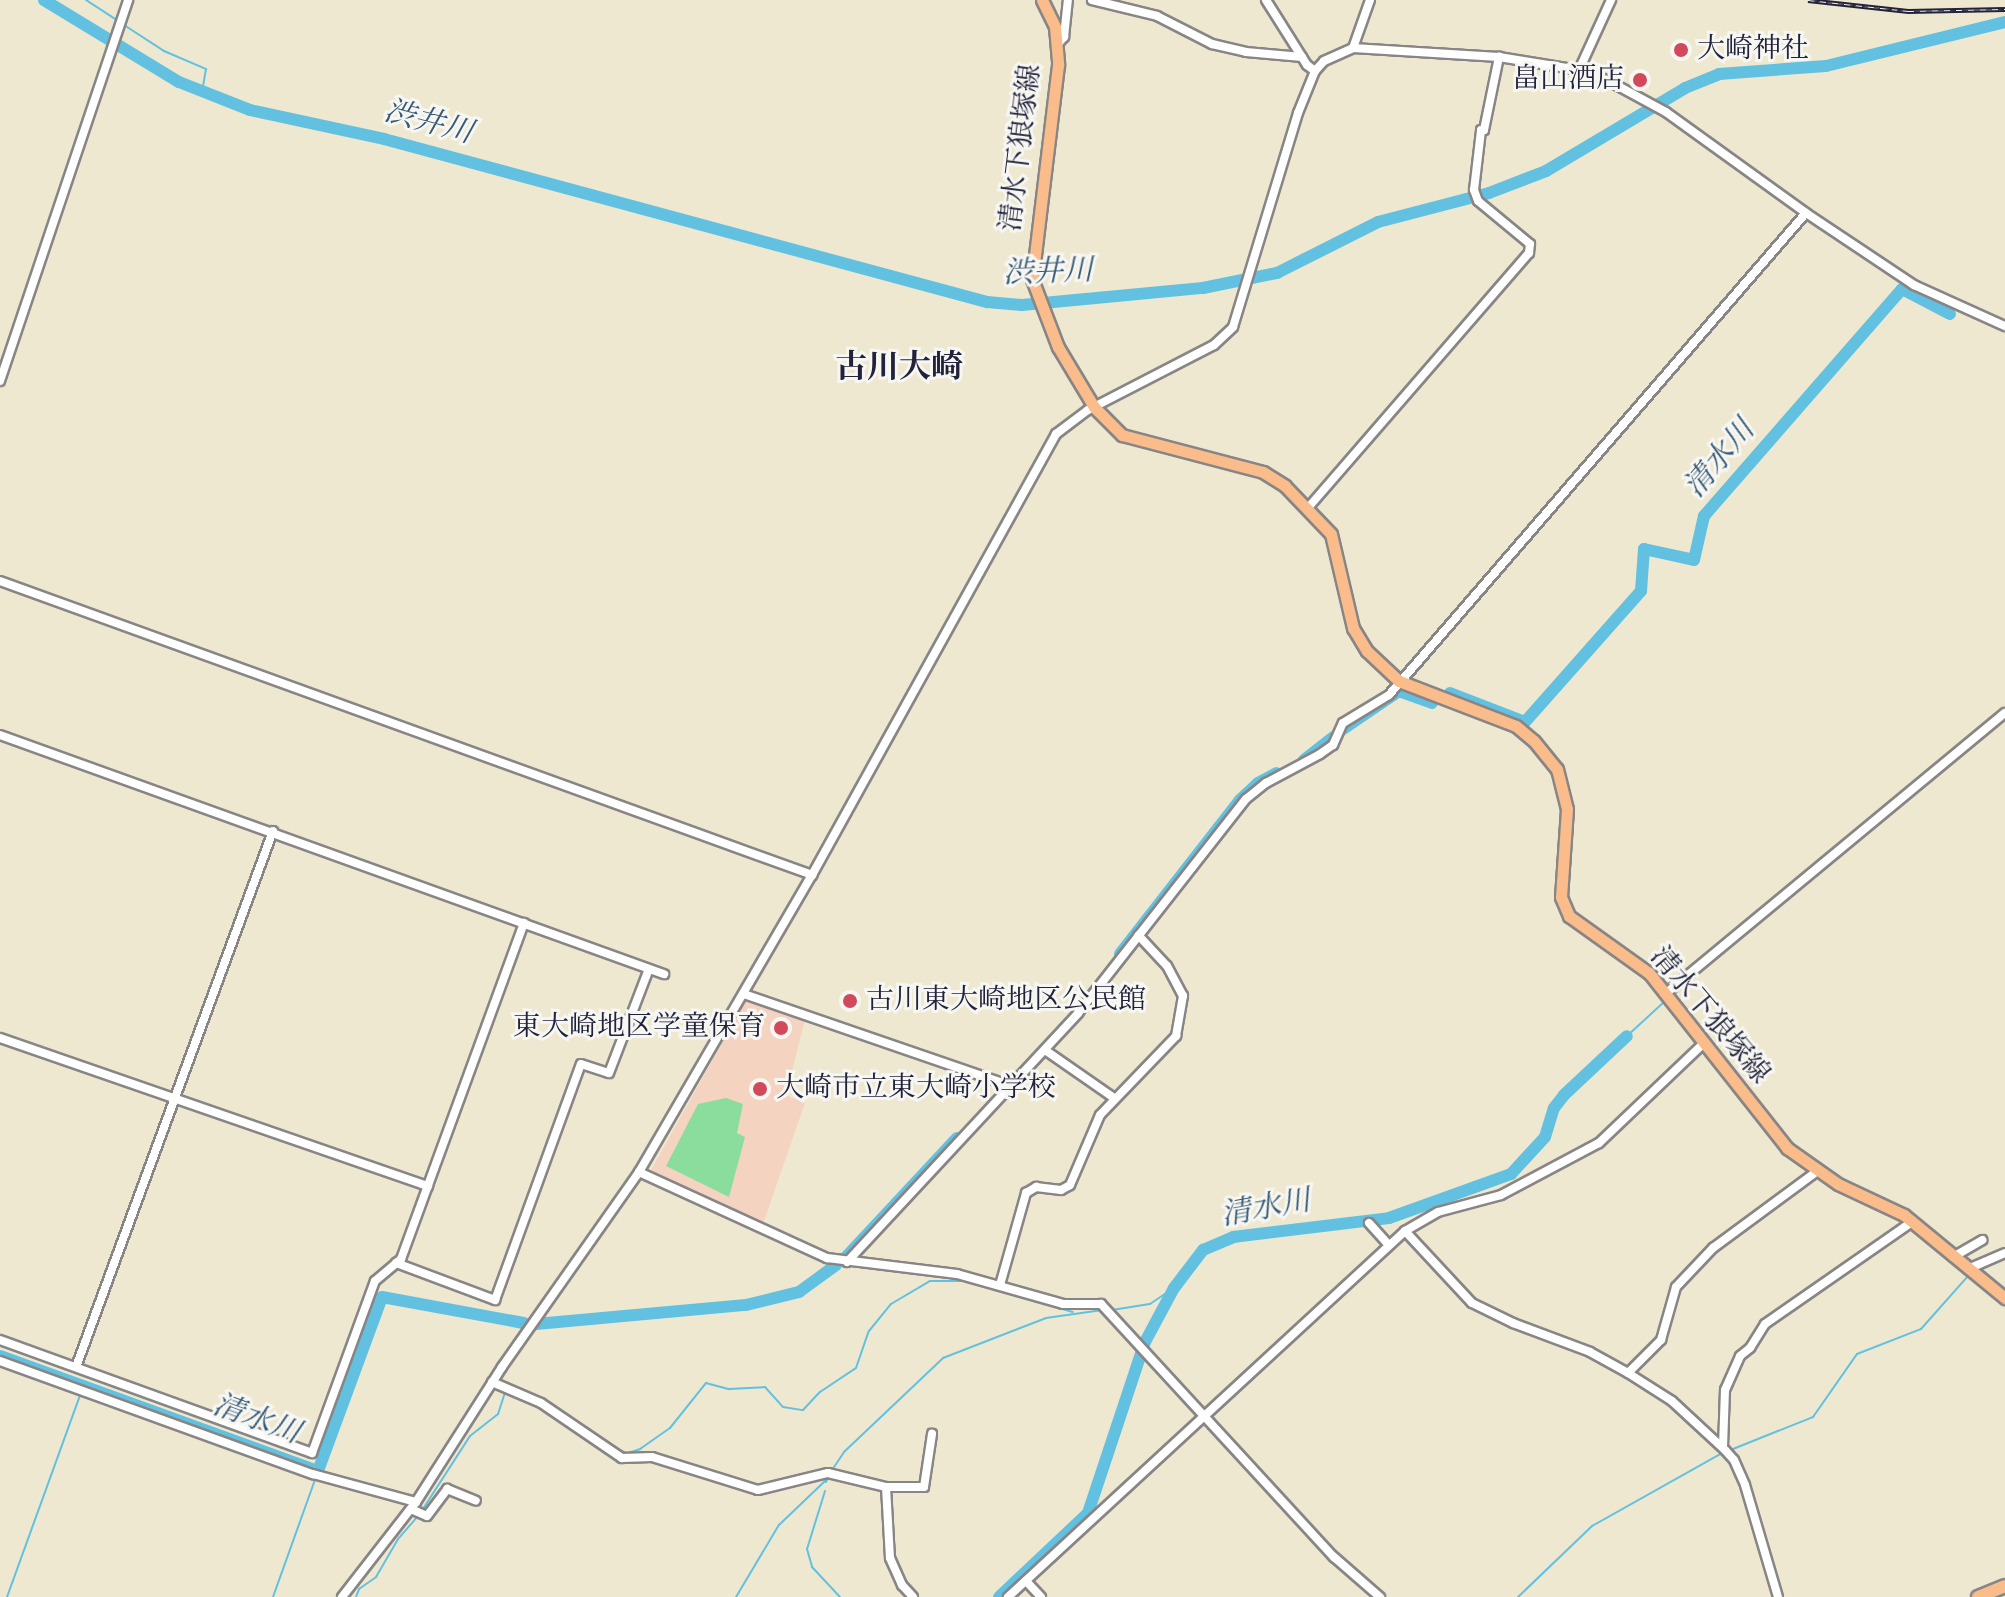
<!DOCTYPE html>
<meta charset="utf-8">
<style>
body{margin:0}
#map{position:relative;width:2005px;height:1597px;overflow:hidden;background:#efe8d0;font-family:"Sorts Mill Goudy","Noto Serif JP",serif}
div>[style]{position:absolute}
[style*='--x']{left:calc(var(--x)*1px);top:calc(var(--y)*1px);width:calc(var(--w)*1px);rotate:calc(var(--a)*1deg)}
.built>*{inset:0;background:#f5d3c1}
.green>*{inset:0;background:#8bdd9d}
.stream>*{height:2px;margin:-1px;padding:0 1px;transform-origin:1px;border-radius:1px;background:#62c1e0}
.river>*{height:12px;margin:-6px;padding:0 6px;transform-origin:6px;border-radius:6px;background:#62c1e0}
.roads{filter:drop-shadow(2px 0 #888586) drop-shadow(-2px 0 #888586) drop-shadow(0 2px #888586) drop-shadow(0 -2px #888586)}
.minor>*{height:8px;margin:-4px;padding:0 4px;transform-origin:4px;border-radius:4px;background:#fff}
.major>*{height:11px;margin:-5.5px;padding:0 5.5px;transform-origin:5.5px;border-radius:5.5px;background:#f9bc8a}
.highway>*{height:12px;margin:-6px;padding:0 6px;transform-origin:6px;border-radius:6px;background:#f9bc8a}
.rail>*{height:5px;margin-top:-2.5px;transform-origin:0;background:repeating-linear-gradient(90deg,#f6f6f2 0 6px,#22223b 0 12px);box-sizing:border-box;border-block:2px solid #22223b}
.dots>*{width:22px;height:22px;translate:-50% -50%;box-sizing:border-box;border:4px solid #f6f6f2;border-radius:50%}
span{translate:-50% -50%;white-space:nowrap;text-align:center;line-height:1.15;-webkit-text-stroke:6px #f6f6f2;paint-order:stroke}
.poi-label{font-size:28px;color:#22223b}
.left{translate:0 -50%;text-align:left}
.right{translate:-100% -50%;text-align:right}
.street-label{font-size:28px;color:#22223b}
.water-label{font-size:30px;color:#385a75;font-style:italic}
.quarter-label{font-size:32px;color:#22223b;font-weight:700}
</style>
<div id="map">
<div class="built">
<div style="clip-path:polygon(746px 1000px,806px 1016px,786px 1095px,805px 1103px,763px 1224px,651px 1170px)"></div>
</div>
<div class="green">
<div style="clip-path:polygon(726px 1098px,743px 1104px,737px 1133px,745px 1137px,729px 1197px,666px 1166px,698px 1104px)"></div>
</div>
<div class="stream">
<div style="--x:86;--y:0;--w:35;--a:33"></div>
<div style="--x:124;--y:25;--w:48;--a:33"></div>
<div style="--x:164;--y:51;--w:46;--a:23.2"></div>
<div style="--x:206;--y:69;--w:22;--a:100"></div>
<div style="--x:1673;--y:994;--w:431;--a:-39.6"></div>
<div style="--x:1627;--y:1036;--w:52;--a:-42.6"></div>
<div style="--x:1977;--y:1270;--w:30;--a:-23"></div>
<div style="--x:1112;--y:1310;--w:38;--a:-9"></div>
<div style="--x:1150;--y:1304;--w:29;--a:-34"></div>
<div style="--x:513;--y:1387;--w:34;--a:21"></div>
<div style="--x:545;--y:1399;--w:59;--a:35.3"></div>
<div style="--x:618;--y:1450;--w:10;--a:17"></div>
<div style="--x:628;--y:1453;--w:13;--a:-18"></div>
<div style="--x:640;--y:1449;--w:37;--a:-35"></div>
<div style="--x:670;--y:1428;--w:58;--a:-51.3"></div>
<div style="--x:706;--y:1383;--w:24;--a:15"></div>
<div style="--x:729;--y:1389;--w:36;--a:-3"></div>
<div style="--x:765;--y:1387;--w:27;--a:48"></div>
<div style="--x:783;--y:1407;--w:20;--a:9"></div>
<div style="--x:803;--y:1410;--w:25;--a:-47"></div>
<div style="--x:820;--y:1392;--w:43;--a:-33.7"></div>
<div style="--x:856;--y:1368;--w:39;--a:-71"></div>
<div style="--x:869;--y:1331;--w:35;--a:-51"></div>
<div style="--x:891;--y:1304;--w:45;--a:-30.5"></div>
<div style="--x:930;--y:1281;--w:34;--a:0"></div>
<div style="--x:964;--y:1281;--w:113;--a:15.9"></div>
<div style="--x:1728;--y:1451;--w:92;--a:-21.8"></div>
<div style="--x:1813;--y:1417;--w:77;--a:-55.1"></div>
<div style="--x:1857;--y:1354;--w:69;--a:-21.3"></div>
<div style="--x:1921;--y:1329;--w:71;--a:-48.4"></div>
<div style="--x:832;--y:1470;--w:22;--a:-56"></div>
<div style="--x:844;--y:1452;--w:137;--a:-43.5"></div>
<div style="--x:943;--y:1358;--w:110;--a:-21.2"></div>
<div style="--x:1046;--y:1318;--w:57;--a:-8.1"></div>
<div style="--x:826;--y:1482;--w:7;--a:-63"></div>
<div style="--x:825;--y:1491;--w:61;--a:107.2"></div>
<div style="--x:807;--y:1549;--w:19;--a:74"></div>
<div style="--x:812;--y:1567;--w:41;--a:47"></div>
<div style="--x:421;--y:1512;--w:90;--a:-57.2"></div>
<div style="--x:470;--y:1436;--w:36;--a:-38"></div>
<div style="--x:498;--y:1414;--w:22;--a:-72"></div>
<div style="--x:7;--y:1597;--w:215;--a:-70.1"></div>
<div style="--x:273;--y:1597;--w:124;--a:-70.3"></div>
<div style="--x:356;--y:1597;--w:9;--a:-69"></div>
<div style="--x:359;--y:1589;--w:21;--a:-35"></div>
<div style="--x:376;--y:1577;--w:44;--a:-59.9"></div>
<div style="--x:398;--y:1539;--w:29;--a:-49"></div>
<div style="--x:736;--y:1597;--w:84;--a:-59.2"></div>
<div style="--x:779;--y:1525;--w:64;--a:-43.7"></div>
<div style="--x:1518;--y:1597;--w:103;--a:-43.8"></div>
<div style="--x:1592;--y:1526;--w:149;--a:-29.3"></div>
</div>
<div class="river">
<div style="--x:44;--y:0;--w:158;--a:31.3"></div>
<div style="--x:179;--y:82;--w:76;--a:21.5"></div>
<div style="--x:250;--y:110;--w:137;--a:12.2"></div>
<div style="--x:384;--y:139;--w:625;--a:15.13"></div>
<div style="--x:987;--y:302;--w:35;--a:5"></div>
<div style="--x:1022;--y:305;--w:182;--a:-5.4"></div>
<div style="--x:1203;--y:288;--w:76;--a:-11.5"></div>
<div style="--x:1277;--y:273;--w:113;--a:-26.8"></div>
<div style="--x:1378;--y:222;--w:115;--a:-14.6"></div>
<div style="--x:1489;--y:193;--w:61;--a:-21.1"></div>
<div style="--x:1546;--y:171;--w:162;--a:-30.8"></div>
<div style="--x:1685;--y:88;--w:37;--a:-22"></div>
<div style="--x:1719;--y:74;--w:107;--a:-4.3"></div>
<div style="--x:1826;--y:66;--w:184;--a:-13.8"></div>
<div style="--x:1450;--y:693;--w:80;--a:21.1"></div>
<div style="--x:1525;--y:722;--w:175;--a:-48.5"></div>
<div style="--x:1641;--y:591;--w:42;--a:-85.9"></div>
<div style="--x:1644;--y:549;--w:51;--a:12.4"></div>
<div style="--x:1694;--y:560;--w:45;--a:-77.2"></div>
<div style="--x:1704;--y:516;--w:301;--a:-48.9"></div>
<div style="--x:1902;--y:289;--w:54;--a:27.5"></div>
<div style="--x:1343;--y:729;--w:68;--a:-34.2"></div>
<div style="--x:1399;--y:691;--w:35;--a:20"></div>
<div style="--x:1304;--y:760;--w:37;--a:-38"></div>
<div style="--x:1120;--y:954;--w:195;--a:-52.1"></div>
<div style="--x:1240;--y:800;--w:25;--a:-43"></div>
<div style="--x:1258;--y:783;--w:21;--a:-28"></div>
<div style="--x:845;--y:1258;--w:164;--a:-47"></div>
<div style="--x:536;--y:1324;--w:211;--a:-5.2"></div>
<div style="--x:746;--y:1305;--w:55;--a:-13.8"></div>
<div style="--x:799;--y:1292;--w:46;--a:-36.1"></div>
<div style="--x:0;--y:1356;--w:338;--a:19.9"></div>
<div style="--x:318;--y:1471;--w:185;--a:-69.8"></div>
<div style="--x:382;--y:1297;--w:144;--a:10.4"></div>
<div style="--x:999;--y:1597;--w:122;--a:-43.3"></div>
<div style="--x:1088;--y:1513;--w:180;--a:-71.6"></div>
<div style="--x:1145;--y:1342;--w:61;--a:-61.8"></div>
<div style="--x:1174;--y:1288;--w:48;--a:-52.7"></div>
<div style="--x:1203;--y:1250;--w:33;--a:-23"></div>
<div style="--x:1233;--y:1237;--w:157;--a:-6.9"></div>
<div style="--x:1389;--y:1218;--w:130;--a:-19.8"></div>
<div style="--x:1511;--y:1174;--w:50;--a:-47.4"></div>
<div style="--x:1545;--y:1137;--w:30;--a:-73"></div>
<div style="--x:1554;--y:1108;--w:16;--a:-52"></div>
<div style="--x:1564;--y:1095;--w:86;--a:-43.1"></div>
</div>
<div class="roads">
<div class="minor">
<div style="--x:1092;--y:0;--w:67;--a:13.8"></div>
<div style="--x:1157;--y:16;--w:62;--a:27"></div>
<div style="--x:1212;--y:44;--w:35;--a:13"></div>
<div style="--x:1246;--y:52;--w:56;--a:5.1"></div>
<div style="--x:1266;--y:0;--w:77;--a:57.8"></div>
<div style="--x:1307;--y:65;--w:10;--a:37"></div>
<div style="--x:1057;--y:45;--w:11;--a:-49"></div>
<div style="--x:1064;--y:37;--w:37;--a:-84"></div>
<div style="--x:1353;--y:48;--w:51;--a:-70.5"></div>
<div style="--x:1579;--y:70;--w:77;--a:-65.4"></div>
<div style="--x:0;--y:381;--w:402;--a:-71.4"></div>
<div style="--x:1307;--y:509;--w:339;--a:-49.1"></div>
<div style="--x:1529;--y:253;--w:9;--a:-84"></div>
<div style="--x:1530;--y:244;--w:67;--a:-140.4"></div>
<div style="--x:1478;--y:201;--w:12;--a:-110"></div>
<div style="--x:1474;--y:190;--w:60;--a:-83.3"></div>
<div style="--x:1481;--y:130;--w:3;--a:0"></div>
<div style="--x:1484;--y:130;--w:75;--a:-78.4"></div>
<div style="--x:0;--y:581;--w:864;--a:19.9"></div>
<div style="--x:0;--y:735;--w:706;--a:19.8"></div>
<div style="--x:744;--y:994;--w:282;--a:19"></div>
<div style="--x:1665;--y:994;--w:441;--a:-39.6"></div>
<div style="--x:0;--y:1038;--w:453;--a:19.1"></div>
<div style="--x:1045;--y:1050;--w:84;--a:34.8"></div>
<div style="--x:639;--y:1172;--w:207;--a:24.6"></div>
<div style="--x:827;--y:1258;--w:131;--a:7"></div>
<div style="--x:957;--y:1274;--w:110;--a:15.8"></div>
<div style="--x:1063;--y:1304;--w:38;--a:0"></div>
<div style="--x:1101;--y:1304;--w:344;--a:47.4"></div>
<div style="--x:1334;--y:1557;--w:61;--a:41"></div>
<div style="--x:1369;--y:1223;--w:30;--a:48"></div>
<div style="--x:1405;--y:1231;--w:98;--a:47.1"></div>
<div style="--x:1472;--y:1303;--w:46;--a:26"></div>
<div style="--x:1513;--y:1323;--w:82;--a:20.6"></div>
<div style="--x:1590;--y:1352;--w:43;--a:28.9"></div>
<div style="--x:1628;--y:1373;--w:52;--a:32.5"></div>
<div style="--x:1672;--y:1401;--w:72;--a:42.8"></div>
<div style="--x:1725;--y:1450;--w:13;--a:48"></div>
<div style="--x:1734;--y:1460;--w:27;--a:66"></div>
<div style="--x:1745;--y:1485;--w:117;--a:73.6"></div>
<div style="--x:1953;--y:1257;--w:34;--a:-30"></div>
<div style="--x:847;--y:1262;--w:340;--a:-47.1"></div>
<div style="--x:1078;--y:1013;--w:272;--a:-51.9"></div>
<div style="--x:1246;--y:799;--w:26;--a:-39"></div>
<div style="--x:1266;--y:783;--w:61;--a:-28.2"></div>
<div style="--x:1320;--y:754;--w:16;--a:-35"></div>
<div style="--x:1333;--y:745;--w:24;--a:-66"></div>
<div style="--x:1343;--y:723;--w:54;--a:-31.3"></div>
<div style="--x:1389;--y:695;--w:637;--a:-49.14"></div>
<div style="--x:396;--y:1263;--w:106;--a:20.5"></div>
<div style="--x:495;--y:1300;--w:251;--a:-70"></div>
<div style="--x:581;--y:1064;--w:29;--a:18"></div>
<div style="--x:609;--y:1073;--w:111;--a:-69"></div>
<div style="--x:1968;--y:1269;--w:40;--a:-23.4"></div>
<div style="--x:1000;--y:1285;--w:96;--a:-74.2"></div>
<div style="--x:1026;--y:1193;--w:12;--a:-31"></div>
<div style="--x:1036;--y:1187;--w:25;--a:7"></div>
<div style="--x:1061;--y:1190;--w:10;--a:-29"></div>
<div style="--x:1070;--y:1185;--w:76;--a:-66.8"></div>
<div style="--x:1100;--y:1115;--w:110;--a:-46.1"></div>
<div style="--x:1176;--y:1036;--w:41;--a:-80.1"></div>
<div style="--x:1183;--y:996;--w:34;--a:-118"></div>
<div style="--x:1167;--y:966;--w:42;--a:-133.1"></div>
<div style="--x:0;--y:1340;--w:332;--a:19.9"></div>
<div style="--x:312;--y:1453;--w:183;--a:-69.9"></div>
<div style="--x:375;--y:1281;--w:34;--a:-40"></div>
<div style="--x:401;--y:1259;--w:358;--a:-69.9"></div>
<div style="--x:0;--y:1361;--w:333;--a:19.9"></div>
<div style="--x:313;--y:1474;--w:107;--a:15.2"></div>
<div style="--x:76;--y:1367;--w:571;--a:-69.82"></div>
<div style="--x:1628;--y:1373;--w:47;--a:-45"></div>
<div style="--x:1661;--y:1340;--w:55;--a:-74.2"></div>
<div style="--x:1676;--y:1287;--w:54;--a:-46.5"></div>
<div style="--x:1713;--y:1248;--w:128;--a:-36.4"></div>
<div style="--x:492;--y:1382;--w:53;--a:23.2"></div>
<div style="--x:541;--y:1403;--w:98;--a:34.2"></div>
<div style="--x:622;--y:1458;--w:30;--a:-2"></div>
<div style="--x:652;--y:1457;--w:111;--a:17.3"></div>
<div style="--x:758;--y:1490;--w:72;--a:-13.7"></div>
<div style="--x:828;--y:1473;--w:60;--a:13.6"></div>
<div style="--x:886;--y:1487;--w:71;--a:86.8"></div>
<div style="--x:890;--y:1558;--w:30;--a:66"></div>
<div style="--x:902;--y:1585;--w:16;--a:47"></div>
<div style="--x:1723;--y:1447;--w:57;--a:-88"></div>
<div style="--x:1725;--y:1390;--w:37;--a:-66"></div>
<div style="--x:1740;--y:1356;--w:13;--a:-39"></div>
<div style="--x:1750;--y:1348;--w:28;--a:-58"></div>
<div style="--x:1765;--y:1324;--w:179;--a:-34.8"></div>
<div style="--x:886;--y:1487;--w:38;--a:0"></div>
<div style="--x:924;--y:1487;--w:54;--a:-81.4"></div>
<div style="--x:411;--y:1509;--w:17;--a:24"></div>
<div style="--x:427;--y:1516;--w:34;--a:-53"></div>
<div style="--x:447;--y:1489;--w:31;--a:22"></div>
<div style="--x:1026;--y:1581;--w:22;--a:47"></div>
<div style="--x:342;--y:1597;--w:120;--a:-52.1"></div>
<div style="--x:416;--y:1502;--w:160;--a:-57.5"></div>
<div style="--x:502;--y:1367;--w:238;--a:-54.9"></div>
<div style="--x:639;--y:1172;--w:344;--a:-59.8"></div>
<div style="--x:812;--y:875;--w:504;--a:-61.04"></div>
<div style="--x:1056;--y:434;--w:40;--a:-37"></div>
<div style="--x:1088;--y:410;--w:142;--a:-27.3"></div>
<div style="--x:1214;--y:345;--w:26;--a:-43"></div>
<div style="--x:1233;--y:327;--w:224;--a:-73.1"></div>
<div style="--x:1298;--y:113;--w:45;--a:-68"></div>
<div style="--x:1315;--y:71;--w:13;--a:-48"></div>
<div style="--x:1324;--y:61;--w:32;--a:-24"></div>
<div style="--x:1353;--y:48;--w:146;--a:3.5"></div>
<div style="--x:1499;--y:57;--w:81;--a:9.2"></div>
<div style="--x:1579;--y:70;--w:30;--a:20"></div>
<div style="--x:1607;--y:80;--w:67;--a:28.5"></div>
<div style="--x:1666;--y:112;--w:173;--a:35.8"></div>
<div style="--x:1806;--y:213;--w:130;--a:33.7"></div>
<div style="--x:1914;--y:285;--w:100;--a:24.3"></div>
<div style="--x:1008;--y:1597;--w:540;--a:-42.67"></div>
<div style="--x:1405;--y:1231;--w:38;--a:-30"></div>
<div style="--x:1438;--y:1212;--w:65;--a:-15.1"></div>
<div style="--x:1501;--y:1195;--w:111;--a:-28"></div>
<div style="--x:1599;--y:1143;--w:144;--a:-43.6"></div>
</div>
<div class="major">
<div style="--x:1042;--y:0;--w:30;--a:64"></div>
<div style="--x:1055;--y:27;--w:38;--a:85"></div>
<div style="--x:1058;--y:65;--w:216;--a:96.9"></div>
<div style="--x:1032;--y:279;--w:73;--a:69.1"></div>
<div style="--x:1058;--y:347;--w:70;--a:59"></div>
<div style="--x:1094;--y:407;--w:40;--a:45"></div>
<div style="--x:1122;--y:435;--w:146;--a:14.7"></div>
<div style="--x:1263;--y:472;--w:26;--a:32"></div>
<div style="--x:1285;--y:486;--w:66;--a:46.2"></div>
<div style="--x:1331;--y:534;--w:97;--a:76.8"></div>
<div style="--x:1353;--y:628;--w:27;--a:59"></div>
<div style="--x:1367;--y:651;--w:44;--a:43.2"></div>
<div style="--x:1399;--y:681;--w:125;--a:21"></div>
<div style="--x:1516;--y:726;--w:23;--a:40"></div>
<div style="--x:1534;--y:741;--w:36;--a:51"></div>
<div style="--x:1557;--y:769;--w:41;--a:76"></div>
<div style="--x:1567;--y:809;--w:88;--a:93.9"></div>
<div style="--x:1561;--y:897;--w:21;--a:67"></div>
<div style="--x:1569;--y:916;--w:98;--a:35.5"></div>
<div style="--x:1649;--y:973;--w:223;--a:51.7"></div>
<div style="--x:1787;--y:1148;--w:62;--a:35.2"></div>
<div style="--x:1838;--y:1184;--w:73;--a:25.2"></div>
<div style="--x:1904;--y:1215;--w:131;--a:39.4"></div>
</div>
<div class="highway">
<div style="--x:1978;--y:1597;--w:29;--a:-22"></div>
</div>
</div>
<div class="rail">
<div style="--x:1808;--y:0;--w:101;--a:6.3"></div>
<div style="--x:1908;--y:11;--w:97;--a:-1.2"></div>
</div>
<div class="dots">
<div style="left:1681px;top:50px;background:#d1495b"></div>
<div style="left:1640px;top:80px;background:#d1495b"></div>
<div style="left:850px;top:1001px;background:#d1495b"></div>
<div style="left:781px;top:1028px;background:#d1495b"></div>
<div style="left:760px;top:1089px;background:#d1495b"></div>
</div>
<div class="poi-label">
<span class="left" style="left:1697px;top:50px">大崎神社</span>
<span class="right" style="left:1624px;top:80px">畠山酒店</span>
<span class="left" style="left:866px;top:1001px">古川東大崎地区公民館</span>
<span class="right" style="left:765px;top:1028px">東大崎地区学童保育</span>
<span class="left" style="left:776px;top:1089px">大崎市立東大崎小学校</span>
</div>
<div class="street-label">
<span style="left:1022px;top:148px;rotate:-83deg">清水下狼塚線</span>
<span style="left:1709px;top:1016px;rotate:50deg">清水下狼塚線</span>
</div>
<div class="water-label">
<span style="left:428px;top:124px;rotate:15deg">渋井川</span>
<span style="left:1048px;top:274px;rotate:-2deg">渋井川</span>
<span style="left:1721px;top:460px;rotate:-50deg">清水川</span>
<span style="left:1266px;top:1210px;rotate:-10deg">清水川</span>
<span style="left:256px;top:1421px;rotate:20deg">清水川</span>
</div>
<div class="quarter-label">
<span style="left:899px;top:369px">古川大崎</span>
</div>
</div>
